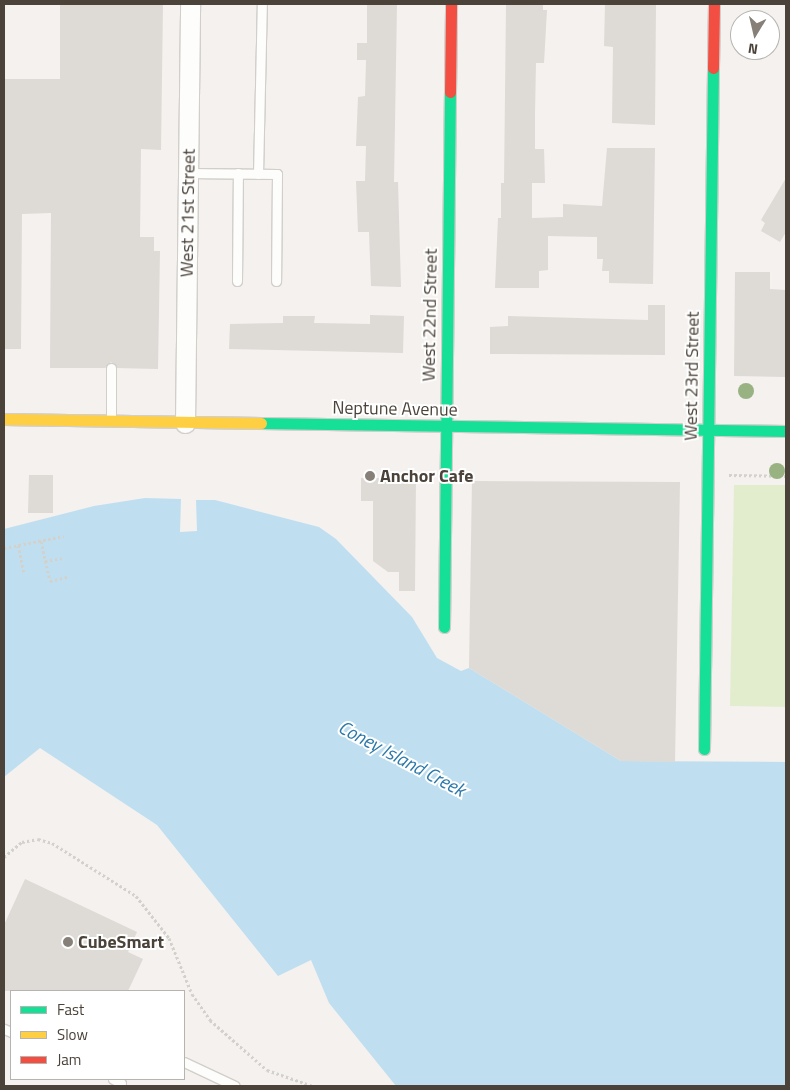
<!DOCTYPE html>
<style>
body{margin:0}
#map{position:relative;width:790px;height:1090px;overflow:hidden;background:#f4f1ee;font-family:"Titillium Web",sans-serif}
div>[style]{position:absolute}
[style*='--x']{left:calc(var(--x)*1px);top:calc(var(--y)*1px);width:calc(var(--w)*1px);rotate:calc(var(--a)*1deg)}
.green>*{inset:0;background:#e2edce}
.water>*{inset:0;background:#bfdff1}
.building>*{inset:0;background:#dedad6}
.path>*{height:3px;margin-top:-1.5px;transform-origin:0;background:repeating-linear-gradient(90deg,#d3d1cc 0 2.5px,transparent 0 5px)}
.roads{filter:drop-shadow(1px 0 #d2cfcb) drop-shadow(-1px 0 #d2cfcb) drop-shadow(0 1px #d2cfcb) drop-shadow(0 -1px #d2cfcb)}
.lane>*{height:9px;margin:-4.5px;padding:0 4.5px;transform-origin:4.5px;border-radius:4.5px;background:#fdfdfc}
.street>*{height:19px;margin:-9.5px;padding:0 9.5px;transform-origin:9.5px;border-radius:9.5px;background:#fdfdfc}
.fast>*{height:11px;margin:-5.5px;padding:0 5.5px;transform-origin:5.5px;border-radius:5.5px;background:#16e098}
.slow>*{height:11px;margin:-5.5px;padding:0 5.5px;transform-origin:5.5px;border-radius:5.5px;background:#ffcf43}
.jam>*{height:11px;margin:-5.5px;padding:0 5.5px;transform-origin:5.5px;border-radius:5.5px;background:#f24e42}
.trees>*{width:16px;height:16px;margin:-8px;border-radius:50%;background:#98b282}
.dots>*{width:14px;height:14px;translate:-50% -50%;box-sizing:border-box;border:2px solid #fff;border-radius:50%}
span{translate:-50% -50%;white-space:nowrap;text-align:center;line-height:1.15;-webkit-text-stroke:4px #fff;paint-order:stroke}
.street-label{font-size:18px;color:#4b4339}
.poi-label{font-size:18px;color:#4b4339;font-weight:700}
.left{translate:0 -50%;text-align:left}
.water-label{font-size:19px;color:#2b79aa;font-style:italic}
.frame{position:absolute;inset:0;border:5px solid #4b4339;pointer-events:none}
.legend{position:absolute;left:10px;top:990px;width:175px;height:90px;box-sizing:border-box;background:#fff;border:1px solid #b7b4b0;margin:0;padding:6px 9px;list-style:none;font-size:15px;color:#4b4339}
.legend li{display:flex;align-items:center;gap:10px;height:25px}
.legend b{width:25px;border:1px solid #b7b4b0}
.north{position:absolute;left:730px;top:10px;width:50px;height:50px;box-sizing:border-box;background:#fff;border:1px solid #b7b4b0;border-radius:50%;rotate:189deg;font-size:14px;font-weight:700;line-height:20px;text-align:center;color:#4b4339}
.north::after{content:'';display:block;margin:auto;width:18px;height:22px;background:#868078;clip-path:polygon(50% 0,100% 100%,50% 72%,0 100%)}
</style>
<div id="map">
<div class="green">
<div style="clip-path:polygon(734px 485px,786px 485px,786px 707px,730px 706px)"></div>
</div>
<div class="water">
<div style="clip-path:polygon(145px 498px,181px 499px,180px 532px,197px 531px,196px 500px,215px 500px,319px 527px,336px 539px,412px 617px,437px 658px,461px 671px,469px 668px,621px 761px,786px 762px,786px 1086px,396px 1086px,329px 1003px,311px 960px,278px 976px,157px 825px,40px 748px,4px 777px,4px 529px,94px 506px)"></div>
</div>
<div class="building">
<div style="clip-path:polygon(60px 4px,163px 4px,161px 150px,141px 149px,140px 237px,154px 237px,154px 251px,160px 251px,158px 369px,117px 368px,111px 362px,105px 368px,50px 368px,51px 213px,22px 214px,21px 349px,4px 349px,4px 79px,60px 79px)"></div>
<div style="clip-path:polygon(367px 4px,397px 4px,394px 182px,398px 182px,401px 287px,371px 286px,369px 232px,358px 232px,356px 181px,365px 181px,366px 146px,356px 146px,358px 97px,365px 96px,366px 60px,357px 60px,357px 43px,367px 43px)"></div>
<div style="clip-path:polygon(506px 4px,543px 4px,543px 10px,547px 10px,544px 63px,536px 63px,535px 114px,535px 149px,544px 149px,545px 183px,532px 183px,532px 218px,563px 217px,563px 204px,602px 206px,607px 148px,655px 148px,653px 284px,609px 283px,609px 271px,602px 271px,603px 259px,597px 259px,597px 237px,548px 236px,548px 270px,539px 271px,539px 288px,495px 288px,498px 218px,501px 218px,501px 183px,504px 183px)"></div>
<div style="clip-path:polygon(605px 4px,656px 4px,655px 125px,612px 123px,613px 47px,604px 46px)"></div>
<div style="clip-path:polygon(786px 178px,786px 232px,780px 242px,761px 231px,765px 223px,761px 220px)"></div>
<div style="clip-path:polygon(735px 272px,770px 272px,770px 289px,786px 290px,786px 377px,734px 376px)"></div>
<div style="clip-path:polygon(648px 305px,665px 305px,665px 355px,490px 354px,490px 327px,508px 326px,508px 316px,648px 320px)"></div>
<div style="clip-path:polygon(370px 315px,404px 316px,403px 353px,229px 349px,230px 324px,283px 323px,283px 316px,315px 316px,314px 323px,370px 324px)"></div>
<div style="clip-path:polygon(29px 475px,53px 475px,53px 513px,28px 513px)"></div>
<div style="clip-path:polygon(361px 478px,416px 478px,415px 591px,399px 591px,399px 572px,388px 572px,373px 561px,373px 501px,361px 501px)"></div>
<div style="clip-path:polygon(472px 481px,680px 482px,675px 762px,621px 761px,469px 668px)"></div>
<div style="clip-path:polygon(25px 879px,137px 932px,128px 952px,143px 959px,128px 991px,4px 991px,4px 925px)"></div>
</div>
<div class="path">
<div style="--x:729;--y:475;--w:57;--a:1"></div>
<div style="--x:41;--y:541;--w:41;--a:77.3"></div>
<div style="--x:50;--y:581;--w:18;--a:-13"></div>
<div style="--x:18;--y:545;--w:29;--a:78"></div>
<div style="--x:4;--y:548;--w:61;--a:-11.3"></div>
<div style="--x:45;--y:561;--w:17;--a:-10"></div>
<div style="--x:4;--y:857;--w:23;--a:-40"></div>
<div style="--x:22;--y:842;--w:16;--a:-11"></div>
<div style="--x:38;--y:839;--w:15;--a:16"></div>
<div style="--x:52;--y:843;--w:99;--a:32.2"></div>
<div style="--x:136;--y:896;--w:53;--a:51.8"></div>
<div style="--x:169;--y:938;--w:61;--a:67.7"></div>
<div style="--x:192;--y:994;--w:32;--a:55"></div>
<div style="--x:210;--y:1020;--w:76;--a:41.3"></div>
<div style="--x:267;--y:1070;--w:49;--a:19.2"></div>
</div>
<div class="roads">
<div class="lane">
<div style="--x:188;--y:173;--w:89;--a:0.6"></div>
<div style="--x:277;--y:174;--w:107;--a:90.5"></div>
<div style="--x:258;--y:174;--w:170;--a:-88.7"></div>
<div style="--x:237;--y:281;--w:108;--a:-89.5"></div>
<div style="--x:111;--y:418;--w:50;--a:-90"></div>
<div style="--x:4;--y:1029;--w:8;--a:23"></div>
<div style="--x:184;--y:1062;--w:56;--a:25.2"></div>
<div style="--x:113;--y:1079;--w:9;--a:27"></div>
</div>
<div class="street">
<div style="--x:185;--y:423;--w:419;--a:-89.3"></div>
</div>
<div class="fast">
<div style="--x:261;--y:423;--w:525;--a:0.87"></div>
<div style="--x:444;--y:627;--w:535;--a:-89.36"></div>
<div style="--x:704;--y:749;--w:681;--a:-89.24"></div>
</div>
<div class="slow">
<div style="--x:4;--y:419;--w:257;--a:0.9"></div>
</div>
<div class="jam">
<div style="--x:713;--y:68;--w:64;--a:-89.1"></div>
<div style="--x:450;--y:92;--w:88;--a:-89.3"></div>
</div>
</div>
<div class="trees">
<div style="left:746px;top:391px"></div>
<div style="left:777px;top:471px"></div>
</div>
<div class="dots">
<div style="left:370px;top:476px;background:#868078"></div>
<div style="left:68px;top:942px;background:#868078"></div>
</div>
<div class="street-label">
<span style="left:188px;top:213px;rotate:-89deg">West 21st Street</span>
<span style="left:430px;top:315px;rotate:-89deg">West 22nd Street</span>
<span style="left:692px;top:376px;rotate:-89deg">West 23rd Street</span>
<span style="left:395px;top:409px;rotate:1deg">Neptune Avenue</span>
</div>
<div class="poi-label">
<span class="left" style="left:380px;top:476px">Anchor Cafe</span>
<span class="left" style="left:78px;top:942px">CubeSmart</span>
</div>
<div class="water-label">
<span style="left:402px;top:758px;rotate:28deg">Coney Island Creek</span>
</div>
<div class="frame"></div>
<ul class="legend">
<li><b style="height:6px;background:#16e098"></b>Fast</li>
<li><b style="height:6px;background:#ffcf43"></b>Slow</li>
<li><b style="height:6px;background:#f24e42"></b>Jam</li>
</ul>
<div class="north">N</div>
</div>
